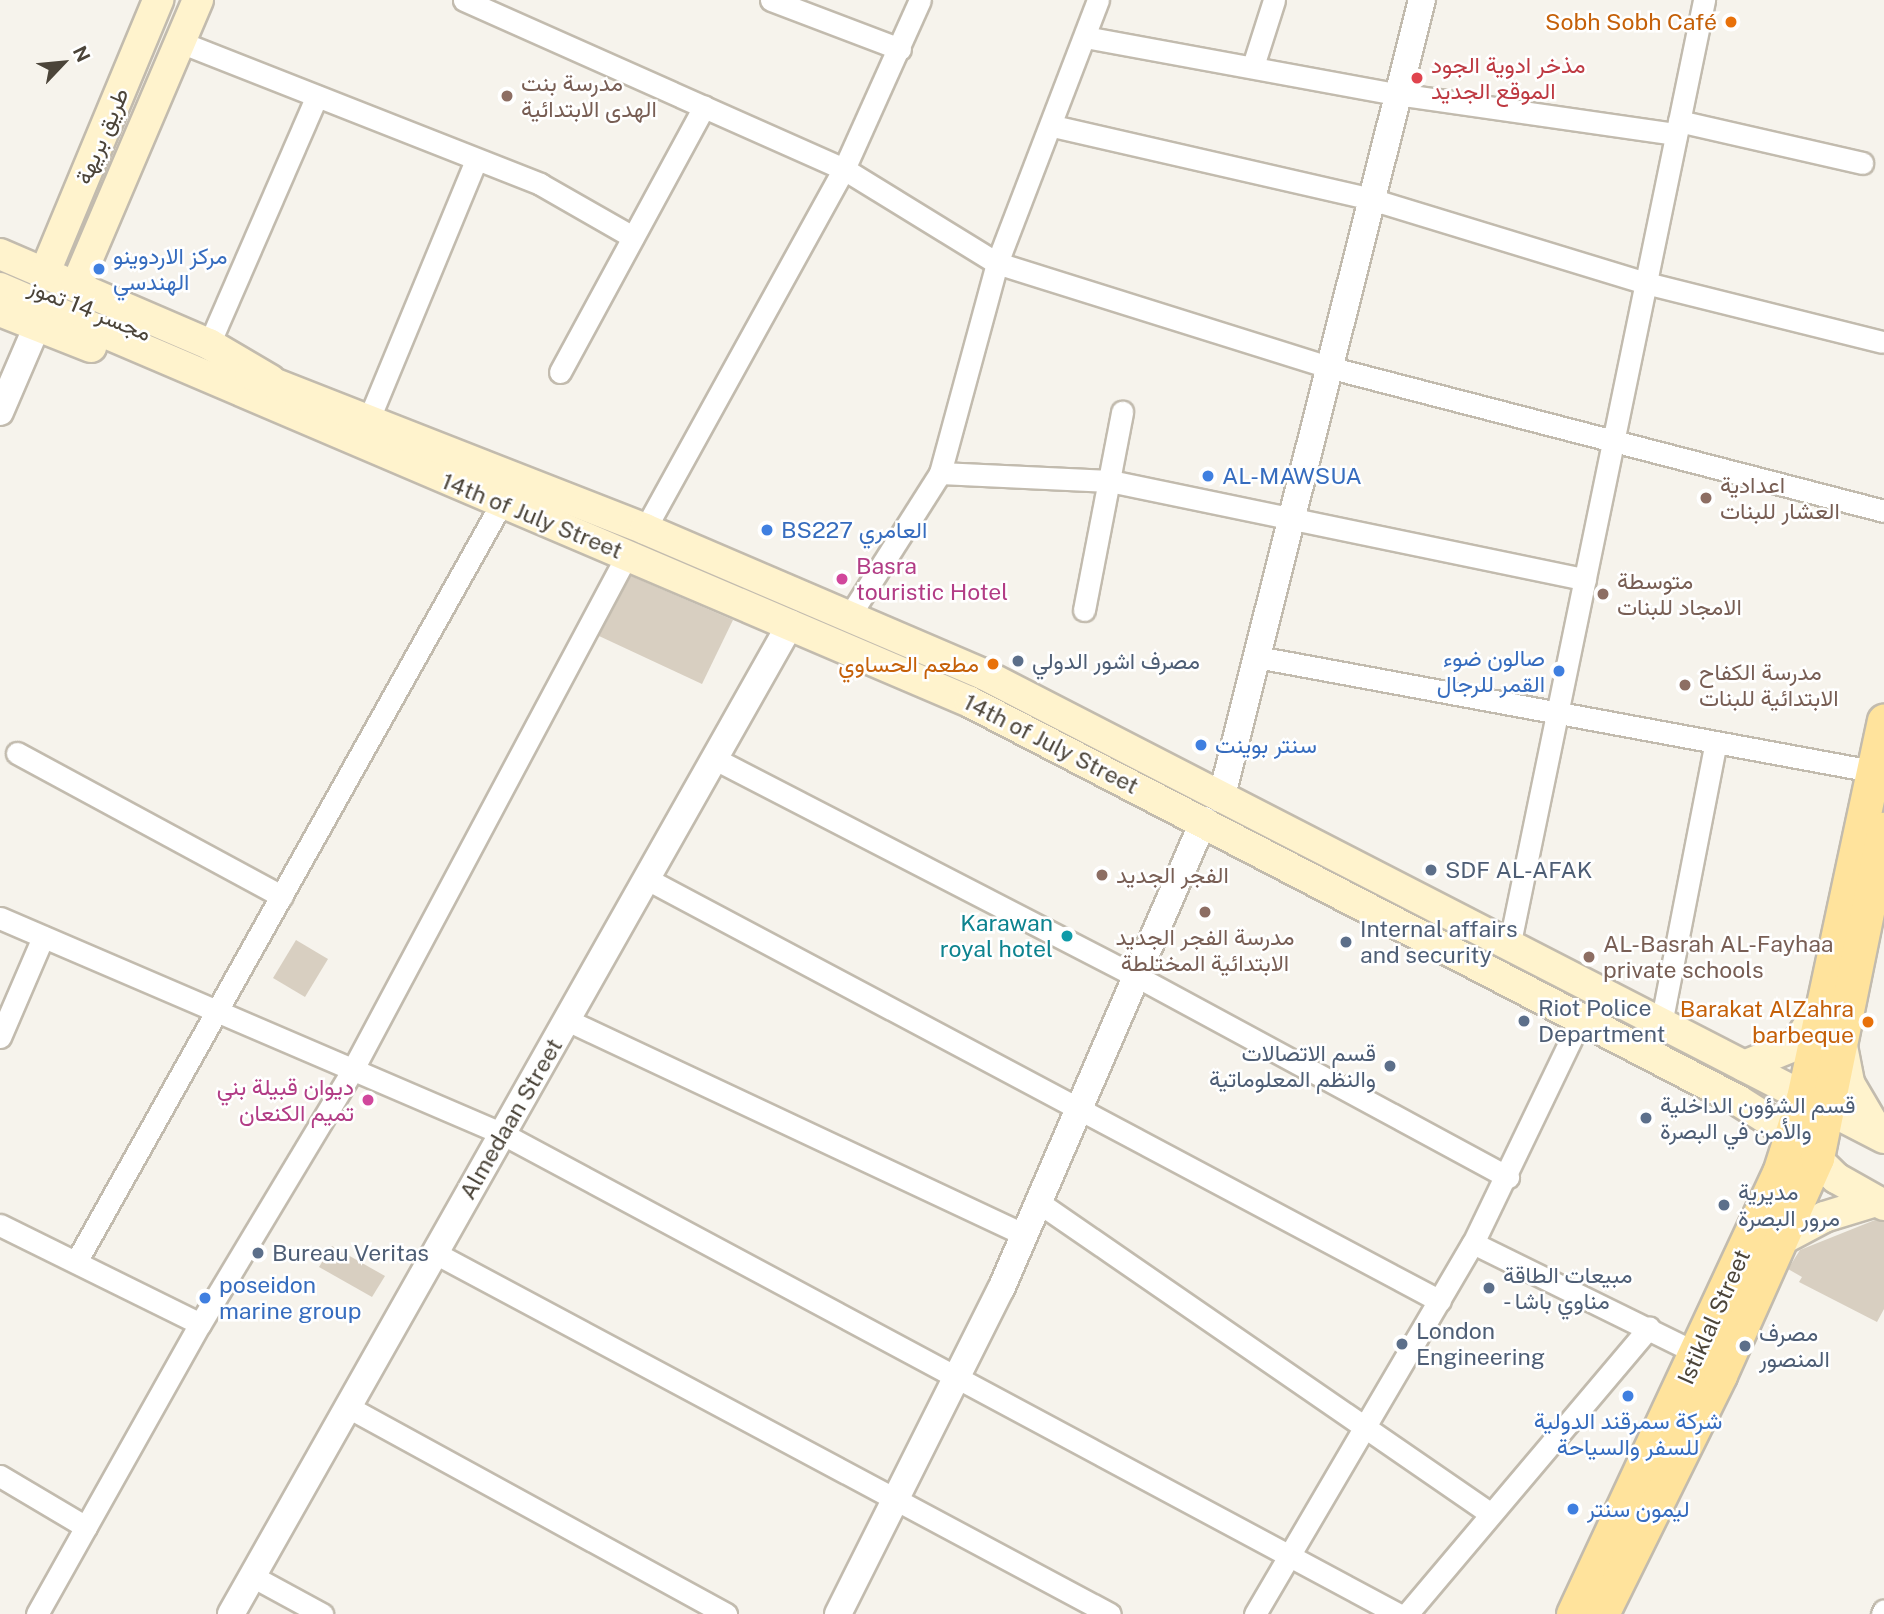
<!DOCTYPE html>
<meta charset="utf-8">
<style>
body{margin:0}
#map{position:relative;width:1884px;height:1614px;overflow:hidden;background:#f6f3ec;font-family:"Public Sans",Vazirmatn,sans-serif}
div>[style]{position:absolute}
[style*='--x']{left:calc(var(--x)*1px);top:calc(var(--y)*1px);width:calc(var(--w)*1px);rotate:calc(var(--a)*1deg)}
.building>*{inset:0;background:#d8cfc1}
.roads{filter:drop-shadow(2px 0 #c2bbae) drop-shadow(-2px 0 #c2bbae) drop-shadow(0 2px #c2bbae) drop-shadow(0 -2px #c2bbae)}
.minor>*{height:21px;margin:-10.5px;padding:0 10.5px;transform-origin:10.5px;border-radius:10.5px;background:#fff}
.tertiary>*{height:26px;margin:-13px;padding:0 13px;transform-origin:13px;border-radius:13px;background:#fff}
.secondary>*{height:30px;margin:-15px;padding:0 15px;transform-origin:15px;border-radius:15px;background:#fff3cd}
.primary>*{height:33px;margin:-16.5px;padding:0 16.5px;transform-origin:16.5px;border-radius:16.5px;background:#ffe39c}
.dots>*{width:19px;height:19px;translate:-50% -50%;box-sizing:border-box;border:4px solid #fff;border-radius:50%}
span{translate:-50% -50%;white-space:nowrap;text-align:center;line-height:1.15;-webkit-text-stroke:5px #fff;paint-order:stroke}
.food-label{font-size:23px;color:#c56008}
.right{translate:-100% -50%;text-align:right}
.health-label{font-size:23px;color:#be3a42}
.left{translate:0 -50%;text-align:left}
.education-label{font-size:23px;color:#785e54}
.street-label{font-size:23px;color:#4b4439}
.shop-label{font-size:23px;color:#366cbe}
.hotel-label{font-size:23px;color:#b23c85}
.service-label{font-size:23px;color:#4e5e75}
.culture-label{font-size:23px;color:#0d838f}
.north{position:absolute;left:28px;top:28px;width:70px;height:70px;-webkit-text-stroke:5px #fff;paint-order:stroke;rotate:64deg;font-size:19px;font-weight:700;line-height:28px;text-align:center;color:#4b4439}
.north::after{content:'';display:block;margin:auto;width:24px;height:32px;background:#4b4439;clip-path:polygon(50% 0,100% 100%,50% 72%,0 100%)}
</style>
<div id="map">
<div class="building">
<div style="clip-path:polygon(631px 576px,733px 620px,702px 684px,599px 636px)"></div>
<div style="clip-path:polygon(296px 940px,328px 959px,305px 997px,273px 978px)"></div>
<div style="clip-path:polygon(1875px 1220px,1884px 1222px,1884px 1309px,1877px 1322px,1799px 1282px,1802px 1277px,1788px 1269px,1800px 1250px)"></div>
<div style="clip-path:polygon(332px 1246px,385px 1276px,372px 1297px,319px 1267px)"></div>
</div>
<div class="roads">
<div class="minor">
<div style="--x:464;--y:0;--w:416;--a:24"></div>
<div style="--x:844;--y:169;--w:180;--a:31.6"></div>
<div style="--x:997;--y:263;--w:347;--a:17.4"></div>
<div style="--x:1328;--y:367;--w:574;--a:14.52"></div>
<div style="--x:771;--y:0;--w:138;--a:20.8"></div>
<div style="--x:1085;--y:37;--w:317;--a:10.4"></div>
<div style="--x:1397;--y:94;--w:282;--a:8.2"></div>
<div style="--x:180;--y:42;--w:387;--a:21.5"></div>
<div style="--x:540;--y:184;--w:107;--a:29.7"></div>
<div style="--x:1253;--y:66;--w:69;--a:-72.3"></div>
<div style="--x:1679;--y:121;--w:188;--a:12.9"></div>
<div style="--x:1053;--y:126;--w:326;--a:12.9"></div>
<div style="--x:1371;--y:199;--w:288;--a:17"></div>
<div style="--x:1646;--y:283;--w:243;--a:14"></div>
<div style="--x:209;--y:344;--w:270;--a:-66.5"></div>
<div style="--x:560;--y:372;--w:302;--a:-61.5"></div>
<div style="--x:368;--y:421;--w:282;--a:-67.5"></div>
<div style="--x:940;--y:473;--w:170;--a:2.7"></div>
<div style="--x:1110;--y:481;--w:485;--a:11.7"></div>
<div style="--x:645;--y:529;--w:411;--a:-61.1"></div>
<div style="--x:844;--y:169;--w:185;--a:-65.8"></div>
<div style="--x:1084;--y:610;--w:202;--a:-79.1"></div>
<div style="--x:850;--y:615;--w:168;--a:-57.6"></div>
<div style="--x:940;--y:473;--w:218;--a:-74.8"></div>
<div style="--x:997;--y:263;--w:282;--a:-69"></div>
<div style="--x:1257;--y:657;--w:625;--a:10.5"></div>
<div style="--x:17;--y:753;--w:301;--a:28.4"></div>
<div style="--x:715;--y:759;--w:474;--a:27.3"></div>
<div style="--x:1136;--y:976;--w:423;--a:28.4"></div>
<div style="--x:647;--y:879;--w:898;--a:28.02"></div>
<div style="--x:0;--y:918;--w:547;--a:23.24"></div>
<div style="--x:503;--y:1134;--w:1016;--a:28.21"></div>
<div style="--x:1509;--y:947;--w:967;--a:-78.36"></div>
<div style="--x:567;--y:1020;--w:506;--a:25.15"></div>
<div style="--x:1661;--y:1024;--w:287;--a:-79"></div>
<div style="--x:0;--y:1037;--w:109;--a:-66.7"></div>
<div style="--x:1038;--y:1202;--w:546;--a:34.56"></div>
<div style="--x:0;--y:1225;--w:223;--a:26.3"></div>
<div style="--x:1473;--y:1243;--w:252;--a:26.2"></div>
<div style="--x:435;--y:1253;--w:765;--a:28.14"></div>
<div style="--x:76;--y:1262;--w:869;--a:-60.72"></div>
<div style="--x:348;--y:1407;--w:431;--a:28.7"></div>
<div style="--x:0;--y:1476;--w:100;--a:30.7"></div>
<div style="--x:252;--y:1576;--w:80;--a:28.5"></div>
<div style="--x:37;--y:1614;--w:333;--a:-60.7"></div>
<div style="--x:200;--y:1324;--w:297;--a:-59"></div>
<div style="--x:353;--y:1069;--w:582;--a:-61.94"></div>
<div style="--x:1255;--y:1614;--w:430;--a:-59.6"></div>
<div style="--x:1473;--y:1243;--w:251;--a:-64.3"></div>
<div style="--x:1407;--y:1614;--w:375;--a:-49.8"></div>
<div style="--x:1882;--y:1614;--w:4;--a:-63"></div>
</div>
<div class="tertiary">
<div style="--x:0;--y:412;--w:94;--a:-66.7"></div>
<div style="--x:1221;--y:799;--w:824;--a:-75.88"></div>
<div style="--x:231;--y:1614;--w:1138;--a:-60.53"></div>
<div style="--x:838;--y:1614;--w:364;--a:-63.4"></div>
<div style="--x:1001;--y:1289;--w:511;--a:-66.6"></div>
</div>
<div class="secondary">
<div style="--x:0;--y:254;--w:228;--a:23.3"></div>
<div style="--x:209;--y:344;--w:71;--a:30.5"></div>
<div style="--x:45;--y:272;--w:295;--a:-67.4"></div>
<div style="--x:76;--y:286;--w:311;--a:-66.9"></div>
<div style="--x:0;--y:288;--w:1055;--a:23.11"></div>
<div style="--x:970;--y:702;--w:866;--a:27.42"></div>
<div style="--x:1739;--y:1101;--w:62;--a:32.4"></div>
<div style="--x:1791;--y:1134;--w:63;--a:44.4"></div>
<div style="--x:1836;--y:1178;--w:55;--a:29.4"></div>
<div style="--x:0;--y:311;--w:98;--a:21.6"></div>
<div style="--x:250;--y:374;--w:424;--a:21.4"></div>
<div style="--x:645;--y:529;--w:370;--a:23.2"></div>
<div style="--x:985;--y:675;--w:1011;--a:27.25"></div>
<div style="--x:1842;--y:1046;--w:38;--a:79"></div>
<div style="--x:1849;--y:1083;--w:59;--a:59.5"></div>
<div style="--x:1744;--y:1066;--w:56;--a:-22"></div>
<div style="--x:1796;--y:1045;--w:40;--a:-57.1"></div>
<div style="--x:1781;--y:1240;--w:49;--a:-28.1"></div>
<div style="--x:1824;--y:1217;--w:54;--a:-17.1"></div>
</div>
<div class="primary">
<div style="--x:1573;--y:1614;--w:487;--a:-65"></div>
<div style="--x:1779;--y:1173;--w:79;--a:-72.3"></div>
<div style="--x:1803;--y:1098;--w:386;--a:-77.9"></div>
<div style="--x:1602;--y:1614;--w:267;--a:-63.7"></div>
<div style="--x:1720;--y:1375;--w:238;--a:-65.9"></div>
<div style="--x:1817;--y:1158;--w:336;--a:-78.5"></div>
</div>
</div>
<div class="dots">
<div style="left:1731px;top:22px;background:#e8710a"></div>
<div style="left:1417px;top:78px;background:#e0444e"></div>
<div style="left:507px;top:96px;background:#8d6e63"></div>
<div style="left:99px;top:269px;background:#3f7fe0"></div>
<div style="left:1208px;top:476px;background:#3f7fe0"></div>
<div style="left:1706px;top:498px;background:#8d6e63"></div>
<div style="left:767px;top:530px;background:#3f7fe0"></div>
<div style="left:842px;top:579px;background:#d1479c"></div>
<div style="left:1603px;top:594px;background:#8d6e63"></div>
<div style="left:1018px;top:661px;background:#5c6f8a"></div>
<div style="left:993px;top:664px;background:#e8710a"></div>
<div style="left:1559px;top:671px;background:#3f7fe0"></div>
<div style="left:1685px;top:685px;background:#8d6e63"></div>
<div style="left:1201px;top:745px;background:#3f7fe0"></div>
<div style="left:1431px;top:870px;background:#5c6f8a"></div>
<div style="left:1102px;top:875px;background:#8d6e63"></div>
<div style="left:1205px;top:912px;background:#8d6e63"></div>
<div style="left:1067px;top:936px;background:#0f9aa8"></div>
<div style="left:1346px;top:942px;background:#5c6f8a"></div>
<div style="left:1589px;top:957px;background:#8d6e63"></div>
<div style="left:1524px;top:1021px;background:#5c6f8a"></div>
<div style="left:1868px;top:1022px;background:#e8710a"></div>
<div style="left:1390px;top:1066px;background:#5c6f8a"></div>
<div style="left:368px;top:1100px;background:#d1479c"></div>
<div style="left:1646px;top:1118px;background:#5c6f8a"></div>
<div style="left:1724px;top:1205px;background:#5c6f8a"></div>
<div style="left:258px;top:1253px;background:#5c6f8a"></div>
<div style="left:1489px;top:1288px;background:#5c6f8a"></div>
<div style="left:205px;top:1298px;background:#3f7fe0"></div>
<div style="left:1402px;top:1344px;background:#5c6f8a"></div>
<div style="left:1745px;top:1346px;background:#5c6f8a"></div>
<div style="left:1628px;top:1396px;background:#3f7fe0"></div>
<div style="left:1573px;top:1509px;background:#3f7fe0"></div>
</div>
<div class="food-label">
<span class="right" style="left:1717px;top:22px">Sobh Sobh Café</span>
<span class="right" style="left:979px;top:664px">مطعم الحساوي</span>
<span class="right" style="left:1854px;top:1022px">Barakat AlZahra<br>barbeque</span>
</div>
<div class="health-label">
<span class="left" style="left:1431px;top:78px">مذخر ادوية الجود<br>الموقع الجديد</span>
</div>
<div class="education-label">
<span class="left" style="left:521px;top:96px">مدرسة بنت<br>الهدى اﻻبتدائية</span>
<span class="left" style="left:1720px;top:498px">اعدادية<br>العشار للبنات</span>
<span class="left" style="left:1617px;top:594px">متوسطة<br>الامجاد للبنات</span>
<span class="left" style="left:1699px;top:685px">مدرسة الكفاح<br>الابتدائية للبنات</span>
<span class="left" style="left:1116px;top:875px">الفجر الجديد</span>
<span style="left:1205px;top:950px">مدرسة الفجر الجديد<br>الابتدائية المختلطة</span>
<span class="left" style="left:1603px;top:957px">AL-Basrah AL-Fayhaa<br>private schools</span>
</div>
<div class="street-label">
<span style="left:102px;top:136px;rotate:-67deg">طريق بريهة</span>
<span style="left:90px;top:310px;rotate:22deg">مجسر 14 تموز</span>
<span style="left:532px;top:516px;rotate:22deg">14th of July Street</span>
<span style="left:1051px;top:744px;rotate:27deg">14th of July Street</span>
<span style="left:511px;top:1119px;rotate:-60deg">Almedaan Street</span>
<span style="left:1714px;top:1317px;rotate:-66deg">Istiklal Street</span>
</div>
<div class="shop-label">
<span class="left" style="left:113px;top:269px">مركز الاردوينو<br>الهندسي</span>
<span class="left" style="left:1222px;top:476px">AL-MAWSUA</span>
<span class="left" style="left:781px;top:530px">BS227 العامري</span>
<span class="right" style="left:1545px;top:671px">صالون ضوء<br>القمر للرجال</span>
<span class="left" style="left:1215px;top:745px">سنتر بوينت</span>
<span class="left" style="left:219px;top:1298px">poseidon<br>marine group</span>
<span style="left:1628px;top:1434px">شركة سمرقند الدولية<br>للسفر والسياحة</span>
<span class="left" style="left:1587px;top:1509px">ليمون سنتر</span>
</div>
<div class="hotel-label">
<span class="left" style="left:856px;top:579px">Basra<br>touristic Hotel</span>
<span class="right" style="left:354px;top:1100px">ديوان قبيلة بني<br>تميم الكنعان</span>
</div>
<div class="service-label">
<span class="left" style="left:1032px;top:661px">مصرف اشور الدولي</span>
<span class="left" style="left:1445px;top:870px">SDF AL-AFAK</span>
<span class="left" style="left:1360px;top:942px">Internal affairs<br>and security</span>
<span class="left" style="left:1538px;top:1021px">Riot Police<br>Department</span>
<span class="right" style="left:1376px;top:1066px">قسم الاتصالات<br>والنظم المعلوماتية</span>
<span class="left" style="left:1660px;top:1118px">قسم الشؤون الداخلية<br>والأمن في البصرة</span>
<span class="left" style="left:1738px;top:1205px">مديرية<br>مرور البصرة</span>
<span class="left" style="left:272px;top:1253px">Bureau Veritas</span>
<span class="left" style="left:1503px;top:1288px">مبيعات الطاقة<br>- مناوي باشا</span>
<span class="left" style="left:1416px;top:1344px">London<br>Engineering</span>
<span class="left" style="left:1759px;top:1346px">مصرف<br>المنصور</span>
</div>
<div class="culture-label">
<span class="right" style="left:1053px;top:936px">Karawan<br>royal hotel</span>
</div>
<div class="north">N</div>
</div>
